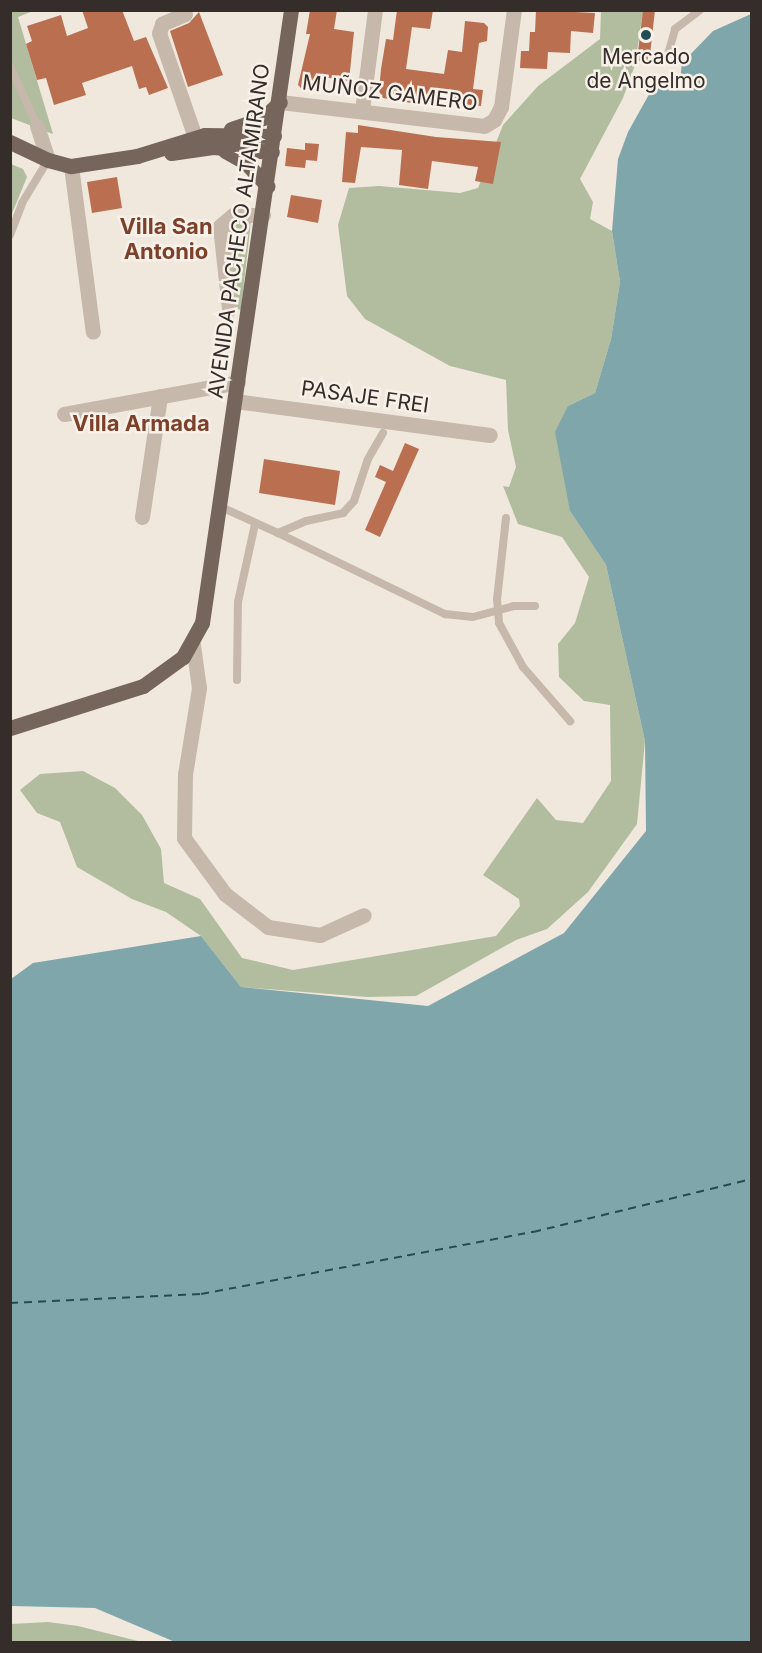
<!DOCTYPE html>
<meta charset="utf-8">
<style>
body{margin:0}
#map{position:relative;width:762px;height:1653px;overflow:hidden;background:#f0e8dd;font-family:Inter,sans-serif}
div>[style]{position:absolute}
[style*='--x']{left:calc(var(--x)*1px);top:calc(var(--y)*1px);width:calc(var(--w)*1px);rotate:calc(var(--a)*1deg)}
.green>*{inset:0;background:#b1bd9e}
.water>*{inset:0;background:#7fa6aa}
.ferry>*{height:1.5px;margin-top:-0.75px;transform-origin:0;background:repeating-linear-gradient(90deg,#224d52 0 8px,transparent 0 14px)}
.building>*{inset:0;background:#ba6f51}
.service>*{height:8px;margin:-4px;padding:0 4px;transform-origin:4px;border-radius:4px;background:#c6b8aa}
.minor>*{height:15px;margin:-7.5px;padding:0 7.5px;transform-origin:7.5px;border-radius:7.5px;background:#c6b8aa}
.primary>*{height:15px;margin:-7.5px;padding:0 7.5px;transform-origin:7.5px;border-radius:7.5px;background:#75655b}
.dots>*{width:16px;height:16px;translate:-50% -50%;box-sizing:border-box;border:3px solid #f8f1e9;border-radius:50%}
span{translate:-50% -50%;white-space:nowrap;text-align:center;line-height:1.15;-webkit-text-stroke:5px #f8f1e9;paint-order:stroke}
.poi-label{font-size:21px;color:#352d29}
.street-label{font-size:21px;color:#352d29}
.neighbourhood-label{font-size:22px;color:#7c412a;font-weight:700}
.frame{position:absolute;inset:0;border:12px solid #352d29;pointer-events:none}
</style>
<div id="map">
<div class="green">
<div style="clip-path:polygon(10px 11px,33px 11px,18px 17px,53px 134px,11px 118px)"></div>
<div style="clip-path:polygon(601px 11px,643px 11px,635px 65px,623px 98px,580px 179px,593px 202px,590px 219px,612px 231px,620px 282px,611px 339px,595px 393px,568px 406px,570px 511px,606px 565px,645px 741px,637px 824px,588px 892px,547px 929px,516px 940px,416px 996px,367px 997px,241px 987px,201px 936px,166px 912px,132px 899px,77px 867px,60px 822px,37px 813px,20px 790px,40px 774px,83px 771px,115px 788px,142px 815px,161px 849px,164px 883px,200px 899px,242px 958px,293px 970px,496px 936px,520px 906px,519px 899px,483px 875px,537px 798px,556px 820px,583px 823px,611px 781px,610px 705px,584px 701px,559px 677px,558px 644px,575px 623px,589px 577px,562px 537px,518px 524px,503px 486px,509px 487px,516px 467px,508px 430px,506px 380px,450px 366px,365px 319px,347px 296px,338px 225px,349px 188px,379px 186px,460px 193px,478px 188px,503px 125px,538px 86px,600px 39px)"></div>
<div style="clip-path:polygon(11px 164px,23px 169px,27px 177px,11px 216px)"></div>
<div style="clip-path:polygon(251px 220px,241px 310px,233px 308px,227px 221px)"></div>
<div style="clip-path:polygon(48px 1622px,78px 1626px,142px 1642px,11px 1642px,11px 1624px)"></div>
</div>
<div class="water">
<div style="clip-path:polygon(751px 14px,751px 1642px,175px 1642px,95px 1608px,11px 1606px,11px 979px,33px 963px,201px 936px,241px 987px,428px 1006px,564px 933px,646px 831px,645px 741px,606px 565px,570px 511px,555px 432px,568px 406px,595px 393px,611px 339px,620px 282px,612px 231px,618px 159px,628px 132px,652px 89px,680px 80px,682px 63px,713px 31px)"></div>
</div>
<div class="ferry">
<div style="--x:10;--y:1303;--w:191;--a:-2.7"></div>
<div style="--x:201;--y:1294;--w:338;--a:-10.6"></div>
<div style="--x:533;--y:1232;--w:225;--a:-13.6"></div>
</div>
<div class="building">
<div style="clip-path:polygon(82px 10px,122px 10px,134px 41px,146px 37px,168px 88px,149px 95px,146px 87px,139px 89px,132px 66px,82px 83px,86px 95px,54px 105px,46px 78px,37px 80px,26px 44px,32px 41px,27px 26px,61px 15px,67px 36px,88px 28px)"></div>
<div style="clip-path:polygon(310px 10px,337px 10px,334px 29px,354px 32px,349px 81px,323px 77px,321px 91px,302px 89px,298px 85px,310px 34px,306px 34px)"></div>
<div style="clip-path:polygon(397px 10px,433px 10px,430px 29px,412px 27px,406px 69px,444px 74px,448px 50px,462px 52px,465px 21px,484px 23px,488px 27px,487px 41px,479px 43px,473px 89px,483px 90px,481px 106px,441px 102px,440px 108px,383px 98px,379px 91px,381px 69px,386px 39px,393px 40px)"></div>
<div style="clip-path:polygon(536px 10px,595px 13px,593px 33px,571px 31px,570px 53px,548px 52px,547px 69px,520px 68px,521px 51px,529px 51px,530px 32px,535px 32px)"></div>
<div style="clip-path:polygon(643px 10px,655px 10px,649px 64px,637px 60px)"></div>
<div style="clip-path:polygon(199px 12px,223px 75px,188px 87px,170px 31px,189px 23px)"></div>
<div style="clip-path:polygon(358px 125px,436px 137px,501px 142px,493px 184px,475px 181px,478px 167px,432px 161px,428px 189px,399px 185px,402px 150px,361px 147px,355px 183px,342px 182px,346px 132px,358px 133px)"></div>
<div style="clip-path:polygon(305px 143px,319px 144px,317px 161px,306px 160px,305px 168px,285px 166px,287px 148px,305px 150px)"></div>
<div style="clip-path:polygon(117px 177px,122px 208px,92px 213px,87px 182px)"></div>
<div style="clip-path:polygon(291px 195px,322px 200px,318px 223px,287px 217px)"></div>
<div style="clip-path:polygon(405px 443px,419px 449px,380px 537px,365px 530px,386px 482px,375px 477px,380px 465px,393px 471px)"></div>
<div style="clip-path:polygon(264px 459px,340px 471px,335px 505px,259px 493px)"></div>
</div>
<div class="service">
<div style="--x:668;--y:54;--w:26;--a:-74"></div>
<div style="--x:675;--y:29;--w:31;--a:-37"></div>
<div style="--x:10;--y:66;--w:66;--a:65.8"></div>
<div style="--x:10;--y:235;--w:34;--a:-69"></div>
<div style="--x:22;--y:203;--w:50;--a:-58.8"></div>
<div style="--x:221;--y:507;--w:63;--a:24.5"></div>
<div style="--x:278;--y:533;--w:30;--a:-23"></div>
<div style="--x:306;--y:521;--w:38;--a:-12"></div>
<div style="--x:343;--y:513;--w:16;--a:-47"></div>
<div style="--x:354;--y:501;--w:44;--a:-71.6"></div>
<div style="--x:368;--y:459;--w:30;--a:-60"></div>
<div style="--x:506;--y:518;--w:81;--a:96.3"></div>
<div style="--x:497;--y:599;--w:24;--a:85"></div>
<div style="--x:499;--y:623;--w:50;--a:61.4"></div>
<div style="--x:523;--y:667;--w:72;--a:49"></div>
<div style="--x:278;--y:533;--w:186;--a:25.9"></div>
<div style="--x:445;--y:614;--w:28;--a:6"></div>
<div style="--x:473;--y:617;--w:42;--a:-15"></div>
<div style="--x:514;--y:606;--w:21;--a:0"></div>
<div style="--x:237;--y:680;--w:78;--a:-89.3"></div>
<div style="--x:238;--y:602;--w:80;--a:-77.7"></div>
</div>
<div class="minor">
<div style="--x:185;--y:14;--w:25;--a:157"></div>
<div style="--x:162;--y:24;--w:9;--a:108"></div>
<div style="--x:159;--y:33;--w:110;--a:70.9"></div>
<div style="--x:280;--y:102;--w:205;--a:6.7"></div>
<div style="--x:484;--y:126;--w:12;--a:-31"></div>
<div style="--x:494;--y:120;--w:15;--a:-62"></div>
<div style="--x:501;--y:107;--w:98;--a:-82.4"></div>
<div style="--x:362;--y:110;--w:101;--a:-82.6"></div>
<div style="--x:37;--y:126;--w:36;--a:72"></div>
<div style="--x:71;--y:166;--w:167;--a:82.5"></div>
<div style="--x:229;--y:309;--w:83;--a:-96.2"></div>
<div style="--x:220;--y:226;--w:17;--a:-40"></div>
<div style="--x:233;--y:215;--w:30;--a:0"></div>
<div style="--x:235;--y:401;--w:257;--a:7.6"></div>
<div style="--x:64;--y:414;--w:177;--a:-10.4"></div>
<div style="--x:142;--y:517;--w:122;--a:-81.5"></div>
<div style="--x:193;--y:645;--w:43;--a:82.1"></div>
<div style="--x:199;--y:688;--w:87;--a:99.2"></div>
<div style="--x:185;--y:774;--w:64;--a:90.9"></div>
<div style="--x:184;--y:838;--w:69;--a:53.8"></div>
<div style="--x:225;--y:894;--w:54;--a:37.5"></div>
<div style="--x:268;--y:927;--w:53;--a:8.7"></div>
<div style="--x:320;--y:935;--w:48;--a:-24.4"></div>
</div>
<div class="primary">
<div style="--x:231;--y:129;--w:34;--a:-19"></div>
<div style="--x:263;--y:118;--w:23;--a:-43"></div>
<div style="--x:10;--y:142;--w:42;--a:25.3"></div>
<div style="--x:48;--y:160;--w:24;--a:15"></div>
<div style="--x:71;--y:166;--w:67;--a:-8.6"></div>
<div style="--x:137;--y:156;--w:71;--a:-17.2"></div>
<div style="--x:205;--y:135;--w:69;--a:0.8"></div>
<div style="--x:225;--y:151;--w:23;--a:29"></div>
<div style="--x:245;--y:162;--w:33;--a:47"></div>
<div style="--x:171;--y:153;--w:42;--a:-8.1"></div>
<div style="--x:213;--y:147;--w:59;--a:4.8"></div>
<div style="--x:10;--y:728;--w:139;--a:-17.5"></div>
<div style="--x:143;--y:686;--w:49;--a:-35.9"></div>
<div style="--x:183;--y:657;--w:39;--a:-61"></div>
<div style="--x:202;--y:623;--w:619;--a:-81.74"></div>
</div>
<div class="dots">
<div style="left:646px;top:35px;background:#224d52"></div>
</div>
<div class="poi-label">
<span style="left:646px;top:69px">Mercado<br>de Angelmo</span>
</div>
<div class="street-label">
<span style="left:390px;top:93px;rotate:7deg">MUÑOZ GAMERO</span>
<span style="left:239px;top:231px;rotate:-82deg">AVENIDA PACHECO ALTAMIRANO</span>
<span style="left:365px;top:397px;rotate:8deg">PASAJE FREI</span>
</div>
<div class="neighbourhood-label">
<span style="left:166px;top:239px">Villa San<br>Antonio</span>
<span style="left:141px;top:424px">Villa Armada</span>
</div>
<div class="frame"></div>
</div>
